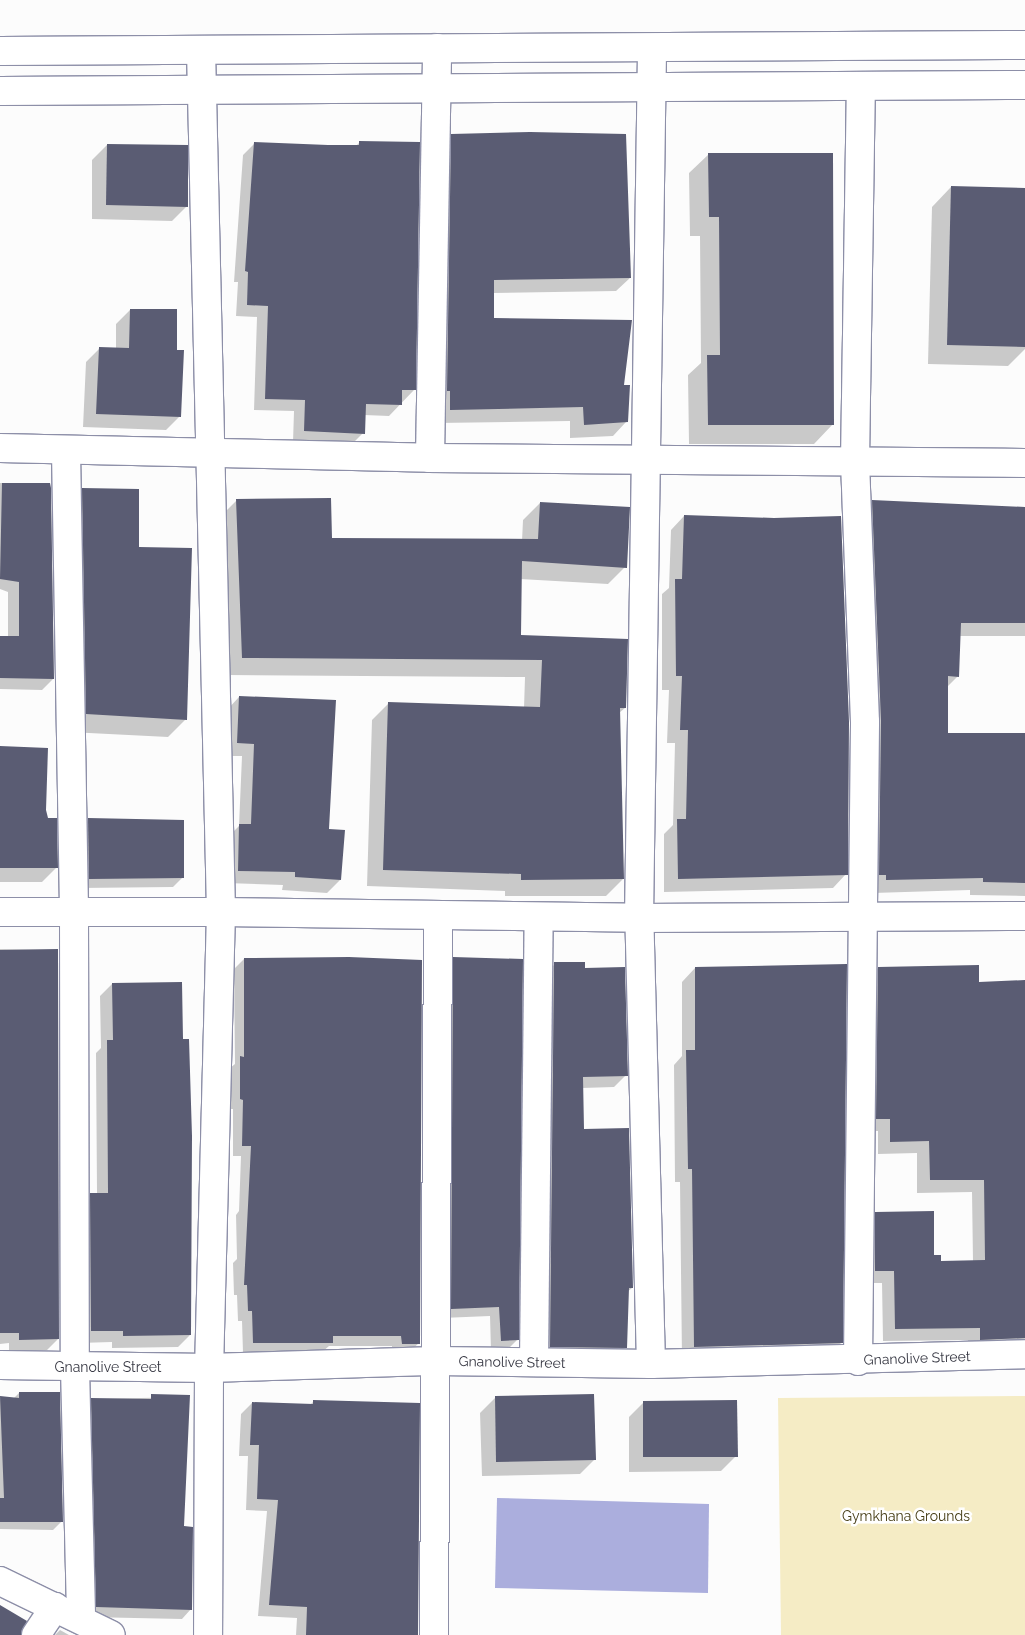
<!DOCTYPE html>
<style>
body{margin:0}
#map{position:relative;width:1025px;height:1635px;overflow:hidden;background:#fcfcfc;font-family:Raleway,sans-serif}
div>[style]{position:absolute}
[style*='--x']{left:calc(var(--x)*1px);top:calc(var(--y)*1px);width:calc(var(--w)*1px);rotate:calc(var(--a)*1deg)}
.green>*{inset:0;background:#f5ecc5}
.water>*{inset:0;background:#abaedd}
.shadow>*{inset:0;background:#0003}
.building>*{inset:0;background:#5a5c73}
.roads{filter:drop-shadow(1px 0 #8d8fa8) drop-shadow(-1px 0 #8d8fa8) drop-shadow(0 1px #8d8fa8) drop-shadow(0 -1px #8d8fa8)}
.minor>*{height:28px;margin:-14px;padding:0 14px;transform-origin:14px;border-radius:14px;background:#fff}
.tertiary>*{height:28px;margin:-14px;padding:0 14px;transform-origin:14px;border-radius:14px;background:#fff}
span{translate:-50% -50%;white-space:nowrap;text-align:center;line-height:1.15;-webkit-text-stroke:5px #fff;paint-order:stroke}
.street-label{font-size:14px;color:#373843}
.park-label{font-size:14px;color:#443b13}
</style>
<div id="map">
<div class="green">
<div style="clip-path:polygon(1025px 1396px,1025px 1635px,781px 1635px,778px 1398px)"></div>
</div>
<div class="water">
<div style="clip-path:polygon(497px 1498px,709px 1504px,708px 1593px,495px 1588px)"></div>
</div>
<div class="shadow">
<div style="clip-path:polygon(452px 135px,630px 278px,616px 291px,493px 293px,493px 319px,622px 386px,626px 422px,613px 436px,570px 438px,570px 421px,437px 423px,438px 149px)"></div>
<div style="clip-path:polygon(360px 142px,414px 390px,389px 416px,364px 415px,363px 433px,352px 444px,293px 442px,294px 411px,254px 410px,257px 317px,236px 316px,238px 282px,234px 282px,243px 155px,254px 144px,356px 146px)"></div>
<div style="clip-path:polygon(107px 145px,187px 206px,172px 221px,92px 219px,92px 160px)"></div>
<div style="clip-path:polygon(709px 154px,833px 424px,814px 444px,689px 444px,688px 375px,701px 363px,700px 236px,690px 236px,689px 173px)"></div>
<div style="clip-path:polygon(951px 187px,1025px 189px,1025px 349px,1008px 366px,928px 364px,932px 207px)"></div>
<div style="clip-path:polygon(130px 310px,175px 351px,180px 416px,166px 430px,83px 427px,86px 362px,100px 348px,116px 349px,116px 324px)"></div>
<div style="clip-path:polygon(0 483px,48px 484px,53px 679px,42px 690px,0 689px,0 637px,8px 638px,8px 592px,0 589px)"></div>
<div style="clip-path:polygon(83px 489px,186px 719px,168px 737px,69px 732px,65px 508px)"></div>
<div style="clip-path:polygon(237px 500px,330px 539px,522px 541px,523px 520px,540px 503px,625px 567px,608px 584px,520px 579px,520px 636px,625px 708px,619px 713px,623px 879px,606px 896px,505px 896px,505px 891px,367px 886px,372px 720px,389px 703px,524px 708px,525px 677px,226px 675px,220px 517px)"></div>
<div style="clip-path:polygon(873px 502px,1025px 508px,1025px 636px,959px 636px,958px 676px,946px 688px,947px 734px,1025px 734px,1025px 896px,970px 895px,970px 890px,873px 893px,859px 515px)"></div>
<div style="clip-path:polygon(684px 516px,846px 874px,833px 888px,664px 892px,664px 834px,673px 825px,675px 743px,667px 743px,669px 690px,662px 690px,662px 594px,669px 588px,671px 530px)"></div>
<div style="clip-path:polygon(239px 697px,327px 830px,340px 880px,327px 893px,282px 890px,283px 885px,225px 883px,227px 838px,239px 826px,242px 756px,225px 756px,226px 711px)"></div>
<div style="clip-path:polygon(0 747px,45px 810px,56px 868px,42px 882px,0 882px)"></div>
<div style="clip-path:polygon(89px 819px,183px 877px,173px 887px,80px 888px,79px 829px)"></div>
<div style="clip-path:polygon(0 949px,57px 950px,58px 1339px,47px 1350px,9px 1351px,9px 1343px,0 1344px)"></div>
<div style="clip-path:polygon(244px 959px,419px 1343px,408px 1353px,392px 1353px,392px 1346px,329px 1346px,321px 1353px,243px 1353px,242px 1321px,238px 1321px,237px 1295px,234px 1295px,233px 1263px,237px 1259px,236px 1215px,239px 1211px,241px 1156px,233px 1156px,233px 1109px,230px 1109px,230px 1068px,235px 1064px,234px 969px)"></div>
<div style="clip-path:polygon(454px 959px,517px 1340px,507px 1350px,491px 1351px,490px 1316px,442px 1318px,444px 969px)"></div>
<div style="clip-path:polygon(555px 964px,584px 969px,626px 1075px,614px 1087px,582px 1088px,583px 1130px,632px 1288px,627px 1292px,625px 1348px,613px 1360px,538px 1358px,543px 976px)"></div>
<div style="clip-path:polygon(695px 968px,841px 1343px,828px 1356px,682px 1360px,680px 1182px,675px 1182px,674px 1065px,682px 1056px,682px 982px)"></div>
<div style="clip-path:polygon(878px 968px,978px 983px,1025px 981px,1025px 1353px,968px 1352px,968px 1340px,883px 1341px,882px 1283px,863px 1283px,863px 1225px,876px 1213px,940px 1262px,973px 1262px,972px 1192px,917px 1193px,917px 1153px,878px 1154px,878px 1131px,864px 1131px,866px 981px)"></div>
<div style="clip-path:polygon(112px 984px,182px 1040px,190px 1335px,178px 1347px,112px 1348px,112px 1342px,79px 1343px,78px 1206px,91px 1194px,97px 1194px,96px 1053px,101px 1048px,100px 996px)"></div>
<div style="clip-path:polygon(19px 1393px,62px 1521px,53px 1530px,0 1529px,0 1398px,14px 1398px)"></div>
<div style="clip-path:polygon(189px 1397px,183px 1528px,191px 1609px,182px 1619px,87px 1617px,82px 1409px,92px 1399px)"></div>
<div style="clip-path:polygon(495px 1398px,595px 1459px,580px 1474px,482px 1476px,480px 1413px)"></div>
<div style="clip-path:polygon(314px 1401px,417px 1635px,296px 1635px,297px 1618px,258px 1616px,267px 1511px,246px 1510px,248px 1456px,239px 1456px,241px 1414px,252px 1403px,310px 1405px)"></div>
<div style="clip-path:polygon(644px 1402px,736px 1456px,721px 1471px,629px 1472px,629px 1417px)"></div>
<div style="clip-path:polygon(60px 1630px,69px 1635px,55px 1635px)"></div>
</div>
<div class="building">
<div style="clip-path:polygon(530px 132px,626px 134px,631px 278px,494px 280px,494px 318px,632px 320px,624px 385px,630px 385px,628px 422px,584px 425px,583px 407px,450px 410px,450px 391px,447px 391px,451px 134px)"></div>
<div style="clip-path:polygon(359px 141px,420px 142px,416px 390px,402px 390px,402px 405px,366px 404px,365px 434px,304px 431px,305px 400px,265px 399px,268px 306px,247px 305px,248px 272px,245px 271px,254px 142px,328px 145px,359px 145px)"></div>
<div style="clip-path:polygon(107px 144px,188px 145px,188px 207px,106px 205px)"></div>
<div style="clip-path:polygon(708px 153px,833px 153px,834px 425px,708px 425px,707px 355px,720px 355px,719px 217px,709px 217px)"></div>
<div style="clip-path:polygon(951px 186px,1025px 188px,1025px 347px,947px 345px)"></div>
<div style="clip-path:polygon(130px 309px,177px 309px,177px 350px,184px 350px,181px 417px,96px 414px,99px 347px,129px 348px)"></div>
<div style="clip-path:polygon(2px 483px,50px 483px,51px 488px,54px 679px,0 678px,0 636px,19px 636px,19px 582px,0 579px)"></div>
<div style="clip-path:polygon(82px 488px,139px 489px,139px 547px,192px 548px,187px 720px,86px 714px)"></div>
<div style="clip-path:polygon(331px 498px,332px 538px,538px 539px,540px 502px,630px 507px,627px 568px,522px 561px,521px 635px,628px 639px,626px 708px,620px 708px,624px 879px,521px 880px,521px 874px,383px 870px,388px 702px,540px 707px,542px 660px,242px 658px,236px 499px)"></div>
<div style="clip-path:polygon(872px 500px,1025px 507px,1025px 623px,961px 623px,959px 677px,948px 676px,948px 733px,1025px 733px,1025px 883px,983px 882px,983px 878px,886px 880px,886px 875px,879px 875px,881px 721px)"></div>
<div style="clip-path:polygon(684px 515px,774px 518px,841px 516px,849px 722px,848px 875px,678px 879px,677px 819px,686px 819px,688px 730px,680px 730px,682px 676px,676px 676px,675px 579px,682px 579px)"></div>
<div style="clip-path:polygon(239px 696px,336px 700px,329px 829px,345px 830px,341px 880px,295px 877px,295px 872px,238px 871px,239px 824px,251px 824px,254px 744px,237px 743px)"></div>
<div style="clip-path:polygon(0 746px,48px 748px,46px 810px,48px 818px,57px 818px,58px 868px,0 868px)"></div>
<div style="clip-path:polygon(88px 818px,184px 820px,184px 878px,89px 879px)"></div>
<div style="clip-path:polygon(58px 949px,59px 1339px,19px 1340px,19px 1333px,0 1333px,0 950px)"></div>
<div style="clip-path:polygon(349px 957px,422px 960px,420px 1344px,402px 1344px,401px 1336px,333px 1336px,333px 1343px,253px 1343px,252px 1311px,248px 1311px,247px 1285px,244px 1285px,251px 1146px,242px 1146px,243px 1100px,240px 1099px,240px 1056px,244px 1057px,244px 958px)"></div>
<div style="clip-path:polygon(453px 957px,523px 959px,519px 1340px,501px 1341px,499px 1307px,451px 1309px)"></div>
<div style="clip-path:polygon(554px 962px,585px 962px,585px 968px,625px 967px,628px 1076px,583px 1077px,584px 1129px,629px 1128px,633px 1288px,629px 1288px,627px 1348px,550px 1347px)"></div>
<div style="clip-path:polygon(847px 964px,843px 1343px,694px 1347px,692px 1169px,688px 1169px,686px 1050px,695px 1050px,695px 967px)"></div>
<div style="clip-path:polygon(979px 965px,979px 982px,1025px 980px,1025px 1338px,980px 1340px,980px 1328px,895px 1329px,894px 1271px,875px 1271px,875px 1212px,934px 1211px,934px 1255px,941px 1255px,941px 1261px,985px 1260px,984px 1180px,930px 1180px,929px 1141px,890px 1142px,890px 1119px,876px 1119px,878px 967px)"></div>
<div style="clip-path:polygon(182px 982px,183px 1039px,189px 1039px,192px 1136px,191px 1335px,123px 1336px,123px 1331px,91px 1331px,90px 1193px,108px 1193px,107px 1040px,113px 1040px,112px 983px)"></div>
<div style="clip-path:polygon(19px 1392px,60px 1392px,63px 1522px,0 1522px,0 1498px,4px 1498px,0 1396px,19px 1398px)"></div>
<div style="clip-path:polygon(151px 1394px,190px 1395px,184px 1526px,193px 1527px,192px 1610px,96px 1607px,91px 1398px,151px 1399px)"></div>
<div style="clip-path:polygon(594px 1394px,596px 1460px,496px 1462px,495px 1396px)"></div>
<div style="clip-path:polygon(313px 1400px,420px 1403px,418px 1635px,306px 1635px,307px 1607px,269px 1605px,278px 1500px,257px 1499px,259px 1445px,250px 1445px,252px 1402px,313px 1404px)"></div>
<div style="clip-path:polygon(737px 1400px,738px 1457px,643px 1457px,643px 1401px)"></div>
<div style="clip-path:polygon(0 1605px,27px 1621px,21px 1635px,0 1635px)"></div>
</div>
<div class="roads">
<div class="minor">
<div style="--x:201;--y:50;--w:862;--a:88.67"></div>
<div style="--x:221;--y:912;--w:456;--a:91.5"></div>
<div style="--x:209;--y:1368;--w:267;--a:90.2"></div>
<div style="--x:0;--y:448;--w:430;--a:1.3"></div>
<div style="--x:430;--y:458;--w:595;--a:0.48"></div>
<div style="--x:66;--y:451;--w:461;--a:89"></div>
<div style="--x:74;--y:912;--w:456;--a:89.9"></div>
<div style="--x:75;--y:1368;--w:251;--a:88.6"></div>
<div style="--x:430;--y:458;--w:410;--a:-89"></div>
<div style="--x:858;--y:1361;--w:639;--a:-89.37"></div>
<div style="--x:865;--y:722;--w:261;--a:-92.2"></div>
<div style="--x:855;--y:461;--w:374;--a:-89.1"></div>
<div style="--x:534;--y:1362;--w:445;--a:-89.4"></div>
<div style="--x:651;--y:1364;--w:446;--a:-91.5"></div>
<div style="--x:639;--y:918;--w:870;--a:-89.14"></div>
<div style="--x:0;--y:1365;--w:209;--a:0.8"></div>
<div style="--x:209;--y:1368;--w:227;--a:-1.8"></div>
<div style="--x:436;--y:1361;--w:215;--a:0.8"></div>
<div style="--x:651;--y:1364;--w:374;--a:-1.5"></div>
<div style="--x:0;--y:1581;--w:123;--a:25.9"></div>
<div style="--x:36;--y:1635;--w:34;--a:-56"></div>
<div style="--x:434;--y:1635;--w:719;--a:-89.68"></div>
</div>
<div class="tertiary">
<div style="--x:0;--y:51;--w:1025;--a:-0.34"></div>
<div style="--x:0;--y:91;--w:1025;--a:-0.34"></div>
<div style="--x:0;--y:912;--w:221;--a:0"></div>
<div style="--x:221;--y:912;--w:418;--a:0.8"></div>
<div style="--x:639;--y:918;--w:386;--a:-0.3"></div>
</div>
</div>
<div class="street-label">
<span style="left:917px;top:1358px;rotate:-2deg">Gnanolive Street</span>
<span style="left:512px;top:1362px;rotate:1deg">Gnanolive Street</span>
<span style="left:108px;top:1367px">Gnanolive Street</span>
</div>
<div class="park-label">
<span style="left:906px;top:1516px">Gymkhana Grounds</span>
</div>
</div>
